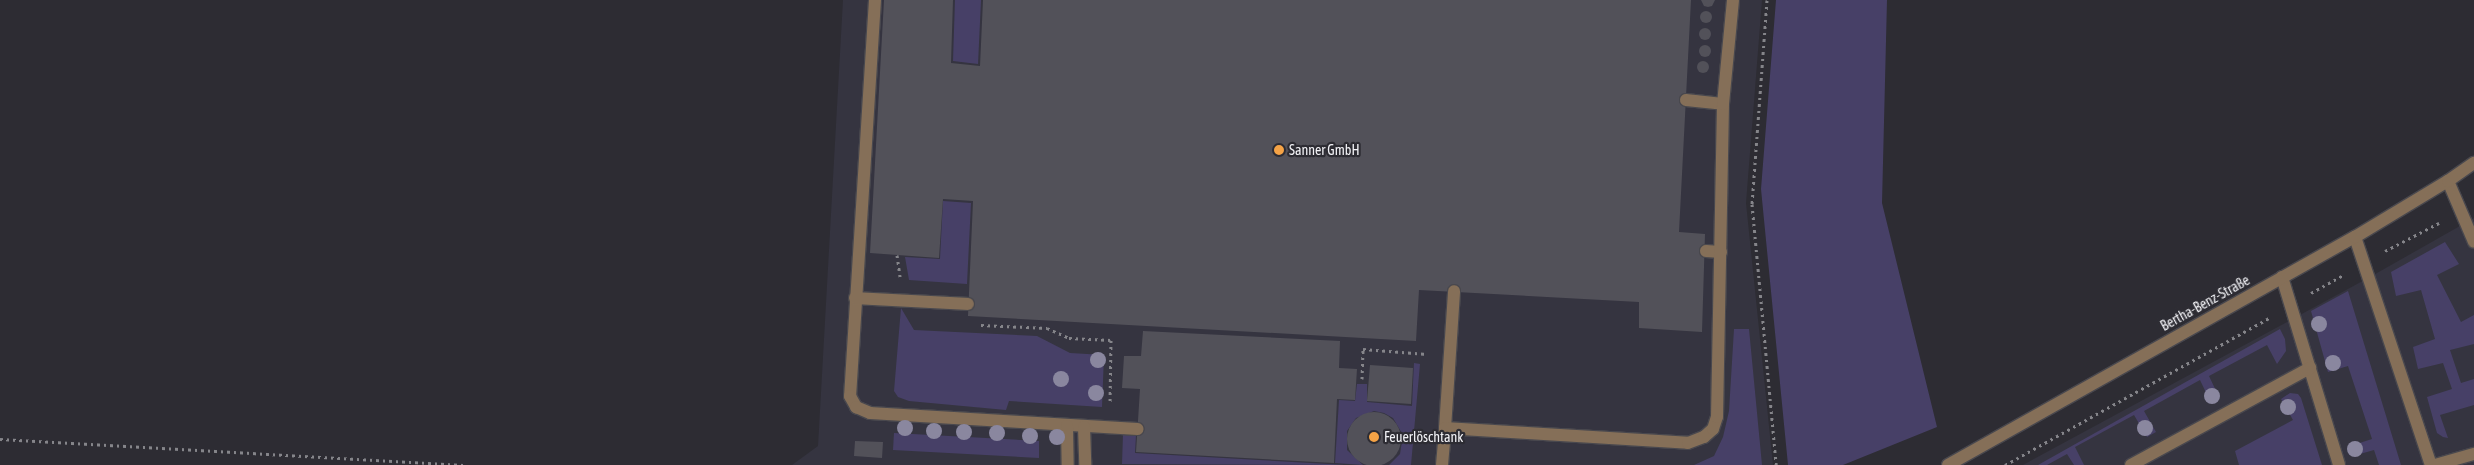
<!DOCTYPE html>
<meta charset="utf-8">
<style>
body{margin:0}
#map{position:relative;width:2474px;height:465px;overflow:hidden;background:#2d2c33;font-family:"Asap Condensed",sans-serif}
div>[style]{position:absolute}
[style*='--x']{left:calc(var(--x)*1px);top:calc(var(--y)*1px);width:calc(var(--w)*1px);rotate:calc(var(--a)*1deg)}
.built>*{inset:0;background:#353440}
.green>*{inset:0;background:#474067}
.building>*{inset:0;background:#525159}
.round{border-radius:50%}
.path>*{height:3px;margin-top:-1.5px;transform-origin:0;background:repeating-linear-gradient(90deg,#85858a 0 2.5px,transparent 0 6.5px)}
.roads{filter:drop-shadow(1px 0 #49484e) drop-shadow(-1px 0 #49484e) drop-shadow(0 1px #49484e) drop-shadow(0 -1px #49484e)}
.lane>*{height:12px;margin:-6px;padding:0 6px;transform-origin:6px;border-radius:6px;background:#856f58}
.street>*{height:12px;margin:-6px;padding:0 6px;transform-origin:6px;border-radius:6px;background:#856f58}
.trees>*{width:16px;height:16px;margin:-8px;border-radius:50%;background:#8a879f}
.dots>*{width:14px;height:14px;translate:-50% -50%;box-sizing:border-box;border:2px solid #2d2c33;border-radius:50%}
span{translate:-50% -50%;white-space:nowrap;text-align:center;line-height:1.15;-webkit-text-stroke:4.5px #2d2c33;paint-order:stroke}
.poi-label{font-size:14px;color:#f2f2f6}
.left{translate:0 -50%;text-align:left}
.street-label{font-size:14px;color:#f2f2f6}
</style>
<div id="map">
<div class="built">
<div style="clip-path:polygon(843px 0,1762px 0,1746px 203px,1773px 465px,792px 465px,818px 446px)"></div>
<div style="clip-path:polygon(2474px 218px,2474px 465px,2023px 465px,2370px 277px)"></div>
</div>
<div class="green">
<div style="clip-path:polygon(955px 0,981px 0,978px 64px,953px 61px)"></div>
<div style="clip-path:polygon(1776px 0,1887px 0,1882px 203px,1937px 427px,1843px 465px,1788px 465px,1761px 189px)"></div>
<div style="clip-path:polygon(943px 201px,971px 203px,967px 284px,909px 280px,905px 257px,940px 259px)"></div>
<div style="clip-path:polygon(2445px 242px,2459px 264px,2437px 275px,2461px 322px,2474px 315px,2474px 344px,2450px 350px,2461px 383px,2474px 379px,2474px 405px,2440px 415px,2448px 438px,2443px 437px,2437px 433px,2427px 397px,2452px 389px,2443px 363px,2418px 369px,2413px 347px,2435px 339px,2421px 290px,2396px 296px,2391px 272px)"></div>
<div style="clip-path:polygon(2348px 291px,2401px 465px,2379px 465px,2374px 450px,2353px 456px,2350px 446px,2372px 439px,2348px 366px,2328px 372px,2311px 311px)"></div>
<div style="clip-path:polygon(901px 308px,914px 330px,1037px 336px,1070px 353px,1104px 355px,1102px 407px,1009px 401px,1006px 410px,909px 401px,898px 397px,894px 391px)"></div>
<div style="clip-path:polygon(1734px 329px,1749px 329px,1762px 465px,1694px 465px,1714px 456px,1723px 437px,1729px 411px)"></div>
<div style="clip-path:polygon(2280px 329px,2285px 339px,2286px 351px,2277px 364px,2267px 345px,2209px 376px,2219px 397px,2210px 401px,2200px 380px,2144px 411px,2156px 432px,2147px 437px,2134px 415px,2075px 447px,2084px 465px,2074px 465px,2067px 454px,2047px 465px,2038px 465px)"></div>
<div style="clip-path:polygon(1414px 363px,1420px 364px,1411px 465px,1389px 465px,1400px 454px,1403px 435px,1393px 418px,1384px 413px,1374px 411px,1356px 418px,1347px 431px,1347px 450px,1363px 465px,1335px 463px,1339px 400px,1355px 401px,1357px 384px,1367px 384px,1367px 402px,1412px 406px)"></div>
<div style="clip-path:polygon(2290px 393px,2298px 394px,2301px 398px,2322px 465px,2239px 465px,2235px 451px,2293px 420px,2281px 399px)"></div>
<div style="clip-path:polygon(894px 433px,1039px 441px,1039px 458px,893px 450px)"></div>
<div style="clip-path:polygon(1123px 434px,1136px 435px,1135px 453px,1346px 465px,1122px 464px)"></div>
</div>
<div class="building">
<div style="clip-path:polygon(884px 0,953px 0,951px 63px,980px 66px,983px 0,1691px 0,1679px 232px,1705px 234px,1702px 332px,1639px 328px,1639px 302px,1419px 290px,1416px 341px,968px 316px,973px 201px,943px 199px,939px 258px,870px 253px)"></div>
<div style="clip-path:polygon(1701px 0,1715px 0,1712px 6px,1708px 7px,1704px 6px)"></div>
<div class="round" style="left:1700px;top:11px;width:12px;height:12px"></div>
<div class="round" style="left:1699px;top:28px;width:12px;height:12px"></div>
<div class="round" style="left:1699px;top:45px;width:12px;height:12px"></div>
<div class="round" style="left:1697px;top:61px;width:12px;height:12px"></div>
<div style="clip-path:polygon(1143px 331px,1340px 341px,1339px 368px,1357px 369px,1355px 400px,1337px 399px,1334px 463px,1136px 452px,1140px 389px,1122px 388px,1124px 356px,1141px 356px)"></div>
<div style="clip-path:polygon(1370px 365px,1413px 368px,1411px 404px,1367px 401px)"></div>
<div class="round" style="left:1347px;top:412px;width:54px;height:54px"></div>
<div style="clip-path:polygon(855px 441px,883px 442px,882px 458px,854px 456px)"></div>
</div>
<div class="path">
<div style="--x:1767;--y:0;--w:205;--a:94.2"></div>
<div style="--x:1752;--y:204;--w:262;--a:84.7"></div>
<div style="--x:2385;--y:251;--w:61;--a:-27.4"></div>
<div style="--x:897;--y:255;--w:22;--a:82"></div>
<div style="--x:2311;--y:293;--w:37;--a:-29"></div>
<div style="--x:981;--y:325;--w:66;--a:2.6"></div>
<div style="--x:1047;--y:328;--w:24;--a:24"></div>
<div style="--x:1069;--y:338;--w:42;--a:2.7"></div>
<div style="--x:1111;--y:340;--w:63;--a:90.9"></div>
<div style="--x:1362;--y:379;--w:30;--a:-88"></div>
<div style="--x:1363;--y:349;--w:64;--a:4.5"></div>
<div style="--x:0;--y:439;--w:464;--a:3.2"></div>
<div style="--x:2005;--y:465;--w:302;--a:-29.1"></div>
</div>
<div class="roads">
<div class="lane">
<div style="--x:875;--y:0;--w:397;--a:93.6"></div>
<div style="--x:850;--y:396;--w:13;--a:61"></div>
<div style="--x:856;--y:407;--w:15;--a:23"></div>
<div style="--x:870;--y:413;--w:268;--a:3.4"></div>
<div style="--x:1686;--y:100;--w:37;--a:6"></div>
<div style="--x:2448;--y:181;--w:66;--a:66.9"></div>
<div style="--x:2355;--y:237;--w:240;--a:71.6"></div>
<div style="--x:1706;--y:251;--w:15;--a:4"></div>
<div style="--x:2282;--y:277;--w:196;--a:73.1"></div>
<div style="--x:855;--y:298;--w:113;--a:3"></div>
<div style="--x:1067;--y:426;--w:39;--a:89"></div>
<div style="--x:1084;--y:427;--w:38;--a:88"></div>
<div style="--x:1445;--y:428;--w:137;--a:-86.2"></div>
<div style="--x:1442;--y:465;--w:37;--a:-85"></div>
<div style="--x:1445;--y:428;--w:243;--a:3.5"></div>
<div style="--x:1688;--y:443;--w:17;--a:-21"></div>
<div style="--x:1704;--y:437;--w:12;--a:-42"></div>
<div style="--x:1713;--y:429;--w:13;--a:-72"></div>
<div style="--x:1717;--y:417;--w:313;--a:-88.9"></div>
<div style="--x:1723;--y:104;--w:104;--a:-84.5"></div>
<div style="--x:2131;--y:465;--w:204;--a:-28.5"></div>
<div style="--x:2435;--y:465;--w:41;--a:-15.8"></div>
</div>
<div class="street">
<div style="--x:1948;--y:465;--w:467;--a:-29.3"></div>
<div style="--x:2355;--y:237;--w:109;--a:-31.1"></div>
<div style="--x:2448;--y:181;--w:32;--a:-35"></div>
</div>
</div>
<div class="trees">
<div style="left:2319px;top:324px"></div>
<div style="left:1098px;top:360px"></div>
<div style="left:2333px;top:363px"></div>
<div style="left:1061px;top:379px"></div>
<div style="left:1096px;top:393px"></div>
<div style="left:2212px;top:396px"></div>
<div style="left:2288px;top:407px"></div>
<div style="left:905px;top:428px"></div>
<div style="left:2145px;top:428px"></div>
<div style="left:934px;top:431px"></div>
<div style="left:964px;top:432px"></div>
<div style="left:997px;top:433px"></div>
<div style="left:1030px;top:436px"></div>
<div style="left:1057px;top:437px"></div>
<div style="left:2355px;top:449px"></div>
</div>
<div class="dots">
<div style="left:1279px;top:150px;background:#f5a346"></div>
<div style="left:1374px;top:437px;background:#f5a346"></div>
</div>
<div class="poi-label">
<span class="left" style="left:1289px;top:150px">Sanner GmbH</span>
<span class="left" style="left:1384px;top:437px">Feuerlöschtank</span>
</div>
<div class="street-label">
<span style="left:2205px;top:303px;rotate:-29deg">Bertha-Benz-Straße</span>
</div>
</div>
